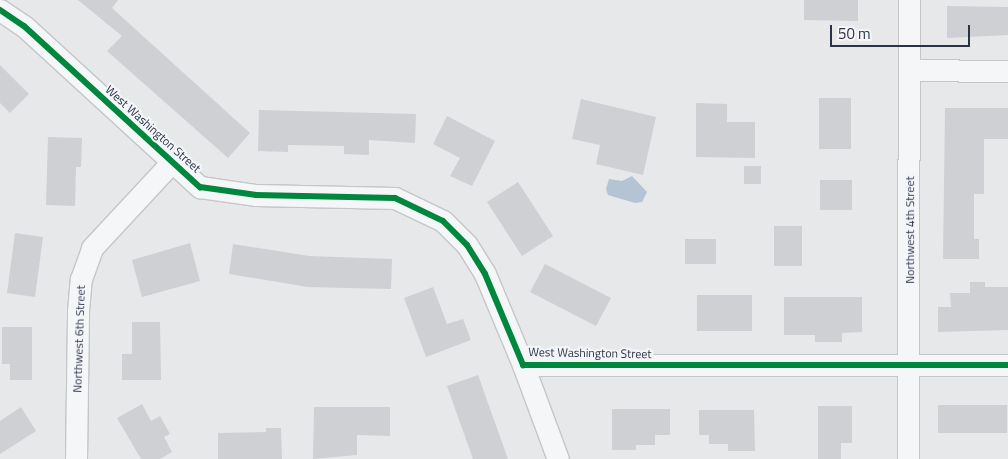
<!DOCTYPE html>
<style>
body{margin:0}
#map{position:relative;width:1008px;height:459px;overflow:hidden;background:#e6e8ea;font-family:"Titillium Web",sans-serif}
div>[style]{position:absolute}
[style*='--x']{left:calc(var(--x)*1px);top:calc(var(--y)*1px);width:calc(var(--w)*1px);rotate:calc(var(--a)*1deg)}
.water>*{inset:0;background:#b4c4d5}
.building>*{inset:0;background:#ced0d3}
.roads{filter:drop-shadow(1px 0 #c4c6c8) drop-shadow(-1px 0 #c4c6c8) drop-shadow(0 1px #c4c6c8) drop-shadow(0 -1px #c4c6c8)}
.minor>*{height:21px;margin:-10.5px;padding:0 10.5px;transform-origin:10.5px;border-radius:10.5px;background:#f5f6f7}
.cycleway>*{height:6px;margin:-3px;padding:0 3px;transform-origin:3px;border-radius:3px;background:#00873e}
span{translate:-50% -50%;white-space:nowrap;text-align:center;line-height:1.15;-webkit-text-stroke:4px #f4f6f9;paint-order:stroke}
.street-label{font-size:12px;color:#2b3445}
.scale{position:absolute;left:830px;top:25px;width:140px;height:22px;box-sizing:border-box;border:2px solid #2b3445;border-top:0;padding-left:6px;font-size:15px;line-height:18px;white-space:nowrap;color:#2b3445;-webkit-text-stroke:4px #f4f6f9;paint-order:stroke}
</style>
<div id="map">
<div class="water">
<div style="clip-path:polygon(632px 176px,647px 192px,642px 202px,635px 203px,608px 195px,606px 189px,609px 179px,622px 181px)"></div>
</div>
<div class="building">
<div style="clip-path:polygon(78px 0,118px 0,112px 8px,250px 133px,228px 158px,107px 51px,122px 36px)"></div>
<div style="clip-path:polygon(804px 0,858px 0,858px 21px,804px 20px)"></div>
<div style="clip-path:polygon(947px 6px,1008px 7px,1008px 35px,947px 38px)"></div>
<div style="clip-path:polygon(0 65px,29px 94px,10px 113px,0 103px)"></div>
<div style="clip-path:polygon(819px 98px,851px 98px,851px 149px,819px 149px)"></div>
<div style="clip-path:polygon(581px 99px,656px 117px,643px 175px,596px 164px,600px 145px,572px 139px)"></div>
<div style="clip-path:polygon(696px 103px,727px 104px,727px 122px,755px 122px,755px 158px,696px 157px)"></div>
<div style="clip-path:polygon(945px 108px,1008px 108px,1008px 139px,984px 139px,984px 194px,974px 194px,974px 239px,979px 239px,979px 259px,943px 259px)"></div>
<div style="clip-path:polygon(259px 110px,416px 114px,415px 143px,369px 140px,369px 155px,344px 154px,344px 146px,288px 145px,288px 152px,258px 151px)"></div>
<div style="clip-path:polygon(447px 116px,495px 141px,472px 186px,450px 176px,460px 158px,433px 144px)"></div>
<div style="clip-path:polygon(48px 137px,82px 138px,81px 167px,76px 167px,75px 206px,46px 205px)"></div>
<div style="clip-path:polygon(744px 166px,761px 166px,761px 184px,744px 184px)"></div>
<div style="clip-path:polygon(820px 180px,852px 180px,852px 210px,820px 210px)"></div>
<div style="clip-path:polygon(518px 182px,553px 236px,522px 256px,487px 202px)"></div>
<div style="clip-path:polygon(774px 226px,802px 226px,802px 266px,774px 266px)"></div>
<div style="clip-path:polygon(15px 233px,43px 237px,35px 297px,7px 293px)"></div>
<div style="clip-path:polygon(685px 239px,716px 239px,716px 264px,685px 264px)"></div>
<div style="clip-path:polygon(190px 243px,200px 281px,142px 297px,132px 260px)"></div>
<div style="clip-path:polygon(233px 244px,309px 256px,392px 259px,391px 289px,308px 287px,229px 274px)"></div>
<div style="clip-path:polygon(545px 264px,611px 298px,596px 326px,530px 292px)"></div>
<div style="clip-path:polygon(970px 282px,985px 282px,985px 287px,1008px 287px,1008px 330px,938px 332px,938px 307px,951px 307px,950px 293px,970px 293px)"></div>
<div style="clip-path:polygon(433px 287px,447px 324px,463px 319px,471px 340px,426px 357px,404px 298px)"></div>
<div style="clip-path:polygon(697px 295px,752px 295px,752px 331px,697px 331px)"></div>
<div style="clip-path:polygon(784px 297px,862px 297px,862px 332px,842px 333px,842px 342px,815px 342px,815px 335px,784px 335px)"></div>
<div style="clip-path:polygon(132px 322px,160px 322px,161px 380px,122px 380px,122px 354px,132px 354px)"></div>
<div style="clip-path:polygon(2px 327px,32px 327px,32px 380px,10px 380px,10px 364px,2px 364px)"></div>
<div style="clip-path:polygon(478px 375px,508px 459px,473px 459px,447px 386px)"></div>
<div style="clip-path:polygon(142px 404px,151px 421px,160px 416px,170px 434px,164px 437px,172px 452px,160px 459px,141px 459px,117px 418px)"></div>
<div style="clip-path:polygon(938px 405px,1007px 405px,1007px 433px,938px 433px)"></div>
<div style="clip-path:polygon(818px 406px,852px 406px,852px 443px,841px 443px,841px 459px,818px 459px)"></div>
<div style="clip-path:polygon(21px 407px,36px 431px,0 454px,0 421px)"></div>
<div style="clip-path:polygon(314px 407px,390px 407px,390px 436px,357px 435px,357px 455px,313px 459px)"></div>
<div style="clip-path:polygon(612px 409px,670px 409px,670px 435px,655px 435px,655px 445px,636px 445px,636px 450px,612px 450px)"></div>
<div style="clip-path:polygon(699px 410px,754px 410px,755px 451px,728px 451px,728px 444px,709px 444px,709px 435px,699px 435px)"></div>
<div style="clip-path:polygon(266px 428px,281px 428px,282px 459px,218px 459px,218px 433px,266px 432px)"></div>
</div>
<div class="roads">
<div class="minor">
<div style="--x:0;--y:10;--w:29;--a:34"></div>
<div style="--x:24;--y:26;--w:239;--a:42.5"></div>
<div style="--x:200;--y:187;--w:57;--a:8.1"></div>
<div style="--x:256;--y:195;--w:139;--a:1.2"></div>
<div style="--x:395;--y:198;--w:53;--a:25.6"></div>
<div style="--x:443;--y:221;--w:34;--a:45"></div>
<div style="--x:467;--y:245;--w:34;--a:58"></div>
<div style="--x:485;--y:274;--w:99;--a:67.3"></div>
<div style="--x:523;--y:365;--w:485;--a:0"></div>
<div style="--x:910;--y:70;--w:98;--a:0.6"></div>
<div style="--x:523;--y:365;--w:100;--a:69.6"></div>
<div style="--x:76;--y:459;--w:148;--a:-89.2"></div>
<div style="--x:78;--y:311;--w:32;--a:-85"></div>
<div style="--x:81;--y:279;--w:33;--a:-70"></div>
<div style="--x:92;--y:248;--w:117;--a:-47.1"></div>
<div style="--x:908;--y:459;--w:459;--a:-89.9"></div>
</div>
</div>
<div class="cycleway">
<div style="--x:0;--y:10;--w:29;--a:34"></div>
<div style="--x:24;--y:26;--w:239;--a:42.5"></div>
<div style="--x:200;--y:187;--w:57;--a:8.1"></div>
<div style="--x:256;--y:195;--w:139;--a:1.2"></div>
<div style="--x:395;--y:198;--w:53;--a:25.6"></div>
<div style="--x:443;--y:221;--w:34;--a:45"></div>
<div style="--x:467;--y:245;--w:34;--a:58"></div>
<div style="--x:485;--y:274;--w:99;--a:67.3"></div>
<div style="--x:523;--y:365;--w:485;--a:0"></div>
</div>
<div class="street-label">
<span style="left:153px;top:129px;rotate:42deg">West Washington Street</span>
<span style="left:910px;top:230px;rotate:-90deg">Northwest 4th Street</span>
<span style="left:79px;top:339px;rotate:-88deg">Northwest 6th Street</span>
<span style="left:590px;top:353px;rotate:1deg">West Washington Street</span>
</div>
<div class="scale">50 m</div>
</div>
